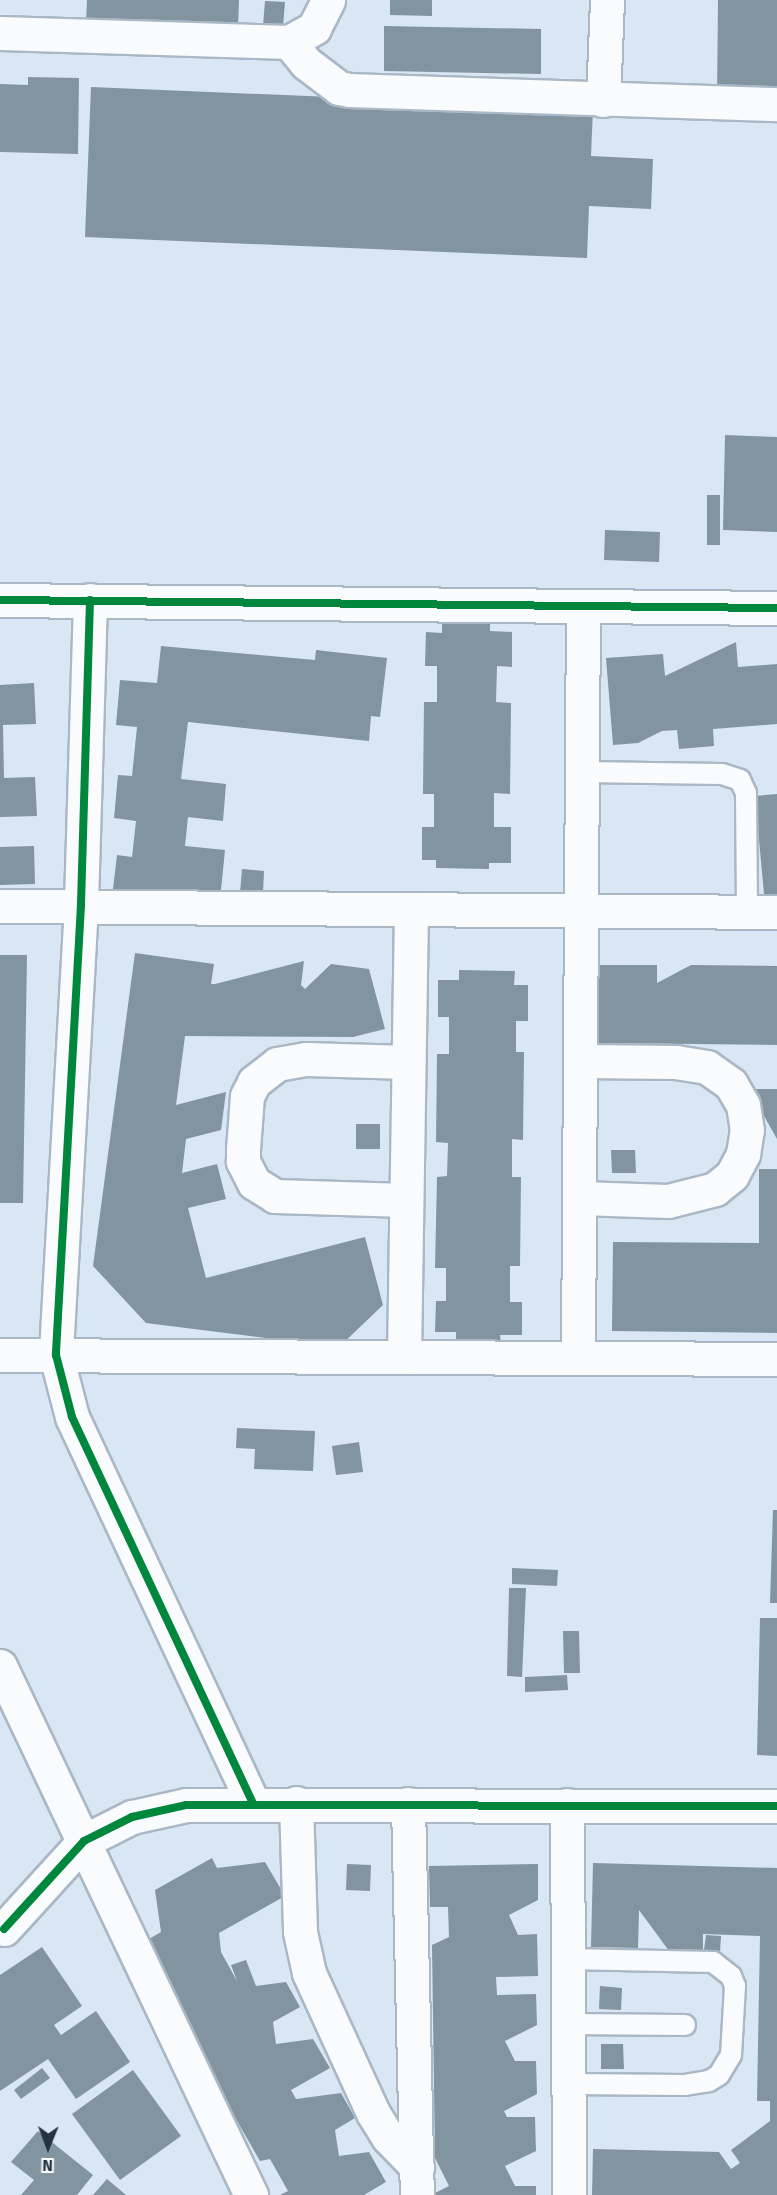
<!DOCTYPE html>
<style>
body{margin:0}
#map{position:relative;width:777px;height:2195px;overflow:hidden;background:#d9e6f4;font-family:"Fira Sans",sans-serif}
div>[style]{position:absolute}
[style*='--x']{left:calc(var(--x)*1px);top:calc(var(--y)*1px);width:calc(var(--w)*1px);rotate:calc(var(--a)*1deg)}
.building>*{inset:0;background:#8294a0}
.roads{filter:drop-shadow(2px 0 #aab7c5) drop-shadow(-2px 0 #aab7c5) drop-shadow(0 2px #aab7c5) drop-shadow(0 -2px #aab7c5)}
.lane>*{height:20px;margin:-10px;padding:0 10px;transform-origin:10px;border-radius:10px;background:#f9fbfd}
.street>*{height:33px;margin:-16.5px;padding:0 16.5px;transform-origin:16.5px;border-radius:16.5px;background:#f9fbfd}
.cycleway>*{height:8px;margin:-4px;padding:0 4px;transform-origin:4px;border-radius:4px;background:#00873e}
span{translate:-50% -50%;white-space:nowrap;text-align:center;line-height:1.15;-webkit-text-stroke:6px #fff;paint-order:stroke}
.north{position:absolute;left:18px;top:2117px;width:60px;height:60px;-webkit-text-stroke:4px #fff;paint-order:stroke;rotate:181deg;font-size:16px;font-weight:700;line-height:24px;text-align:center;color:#243343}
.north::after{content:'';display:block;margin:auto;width:21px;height:27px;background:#243343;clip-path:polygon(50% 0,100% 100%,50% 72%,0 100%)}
</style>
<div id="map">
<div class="building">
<div style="clip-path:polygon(87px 0,239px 0,238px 28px,86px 22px)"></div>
<div style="clip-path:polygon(390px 0,432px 0,432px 16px,390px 15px)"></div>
<div style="clip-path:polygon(718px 0,777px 0,777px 101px,717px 101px)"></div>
<div style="clip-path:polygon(265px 1px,285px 2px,283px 27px,263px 26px)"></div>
<div style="clip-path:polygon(384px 26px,541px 29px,541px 74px,384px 71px)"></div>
<div style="clip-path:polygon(28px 77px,79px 78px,78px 154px,0 152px,0 84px,28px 85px)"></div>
<div style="clip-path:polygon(91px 87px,593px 108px,591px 156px,653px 159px,651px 209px,589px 206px,587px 258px,85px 237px)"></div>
<div style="clip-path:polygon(725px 435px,777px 437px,777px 532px,723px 530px)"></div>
<div style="clip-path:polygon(707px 495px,720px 495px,720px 545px,707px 545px)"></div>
<div style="clip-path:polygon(605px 530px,660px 532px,659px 562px,604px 560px)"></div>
<div style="clip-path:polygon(442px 620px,490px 621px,490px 631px,512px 632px,512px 667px,497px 666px,496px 702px,511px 703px,510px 794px,494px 793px,494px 827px,511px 827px,511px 863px,489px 863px,489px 869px,436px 868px,436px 860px,422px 860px,422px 827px,434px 827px,434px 794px,423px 794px,424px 702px,437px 702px,437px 666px,425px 666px,426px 632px,442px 633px)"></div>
<div style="clip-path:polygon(736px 642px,738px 667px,777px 664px,777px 724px,713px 729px,714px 746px,679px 749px,677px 730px,662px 731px,638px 743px,613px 745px,606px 658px,663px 654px,665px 676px)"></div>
<div style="clip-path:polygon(161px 646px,315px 660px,316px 650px,387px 658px,380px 717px,371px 716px,369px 741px,188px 722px,181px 779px,226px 784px,223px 821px,188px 817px,185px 846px,225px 850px,220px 900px,113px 889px,117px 855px,132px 857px,136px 821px,114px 818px,118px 775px,132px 776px,137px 727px,116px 725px,120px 680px,157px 683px)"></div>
<div style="clip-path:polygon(34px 683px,36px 724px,3px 725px,4px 778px,35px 777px,37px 816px,0 817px,0 685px)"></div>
<div style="clip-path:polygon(777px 794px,777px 895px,764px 894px,755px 796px)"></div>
<div style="clip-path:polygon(34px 846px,35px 884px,0 885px,0 847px)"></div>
<div style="clip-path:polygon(242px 869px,264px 871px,263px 894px,240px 893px)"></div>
<div style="clip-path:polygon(135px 953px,214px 964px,211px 984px,215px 984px,304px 961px,301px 985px,305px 989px,331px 964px,369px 969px,385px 1029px,353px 1037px,185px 1036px,176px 1105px,226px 1092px,221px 1130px,186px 1139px,182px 1173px,217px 1164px,226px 1199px,188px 1208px,206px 1278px,365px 1237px,383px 1305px,339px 1347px,146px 1323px,93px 1266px)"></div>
<div style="clip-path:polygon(0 955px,27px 955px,23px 1203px,0 1203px)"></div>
<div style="clip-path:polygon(599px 965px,657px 965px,657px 983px,691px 965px,777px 966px,777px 1045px,598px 1043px)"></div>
<div style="clip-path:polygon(459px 970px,515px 971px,514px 985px,528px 985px,528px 1021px,516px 1021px,516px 1052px,524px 1052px,523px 1140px,512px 1139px,512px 1177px,521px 1177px,520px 1266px,510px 1266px,510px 1302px,522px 1302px,522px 1335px,500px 1335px,501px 1344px,456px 1343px,456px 1332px,435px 1332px,436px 1301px,446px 1301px,446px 1268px,435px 1268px,437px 1177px,447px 1176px,448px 1143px,436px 1142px,437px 1054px,449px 1054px,449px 1017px,438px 1017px,438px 980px,459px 980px)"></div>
<div style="clip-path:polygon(749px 1089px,777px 1089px,777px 1139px)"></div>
<div style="clip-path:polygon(356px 1124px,380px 1124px,380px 1149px,356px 1149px)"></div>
<div style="clip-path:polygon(611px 1150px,635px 1150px,636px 1173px,612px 1173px)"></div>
<div style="clip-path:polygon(759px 1169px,777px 1169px,777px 1333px,612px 1331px,613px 1242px,759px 1243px)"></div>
<div style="clip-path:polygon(237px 1428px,315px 1431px,313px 1471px,254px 1469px,255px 1449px,236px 1448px)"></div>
<div style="clip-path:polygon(359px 1442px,363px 1472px,336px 1475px,332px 1446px)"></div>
<div style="clip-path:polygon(773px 1510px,777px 1510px,777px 1603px,770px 1603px)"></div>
<div style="clip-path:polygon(512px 1568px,558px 1570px,557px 1586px,512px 1584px)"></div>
<div style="clip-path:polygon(509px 1588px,526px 1588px,522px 1677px,507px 1676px)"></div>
<div style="clip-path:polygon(760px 1618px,777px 1618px,777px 1756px,757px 1755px)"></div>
<div style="clip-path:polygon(563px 1631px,579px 1631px,580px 1673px,564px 1673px)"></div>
<div style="clip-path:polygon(567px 1675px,568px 1690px,525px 1692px,525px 1677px)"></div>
<div style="clip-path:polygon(212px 1858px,217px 1868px,265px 1862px,285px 1896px,219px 1933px,221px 1952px,237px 1981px,231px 1965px,246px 1960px,256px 1986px,286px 1982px,300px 2007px,273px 2022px,276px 2044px,313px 2039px,330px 2068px,291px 2090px,296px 2099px,341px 2093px,355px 2118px,335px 2130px,339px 2156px,369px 2152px,386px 2182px,364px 2195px,280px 2195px,288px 2191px,270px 2159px,260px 2161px,137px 1946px,161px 1932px,155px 1890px)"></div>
<div style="clip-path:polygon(593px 1863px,777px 1868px,777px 2195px,592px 2195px,593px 2149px,719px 2152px,731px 2169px,740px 2163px,731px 2150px,770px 2121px,770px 2101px,757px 2101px,760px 1936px,703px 1934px,703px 1956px,672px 1955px,639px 1910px,638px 1948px,591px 1947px)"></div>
<div style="clip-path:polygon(347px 1864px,371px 1865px,370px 1891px,346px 1890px)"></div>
<div style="clip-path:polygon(538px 1864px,538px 1900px,509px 1915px,518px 1935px,537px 1934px,538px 1976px,496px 1977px,497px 1995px,536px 1994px,537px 2025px,505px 2041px,515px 2061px,536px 2061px,537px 2094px,504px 2111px,507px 2117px,535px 2117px,536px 2151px,505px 2166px,515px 2186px,536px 2186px,536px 2195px,431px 2195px,449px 2186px,435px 2158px,432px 1945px,449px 1937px,448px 1907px,430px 1907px,429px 1866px)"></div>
<div style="clip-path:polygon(706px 1935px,721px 1936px,720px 1952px,704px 1950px)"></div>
<div style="clip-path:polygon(42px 1947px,82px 2006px,54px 2025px,61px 2035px,96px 2011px,130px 2062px,76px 2099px,48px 2059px,0 2091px,0 1975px)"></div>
<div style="clip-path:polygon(600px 1986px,622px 1988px,621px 2010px,599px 2009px)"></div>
<div style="clip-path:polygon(601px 2044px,623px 2044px,624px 2069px,601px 2069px)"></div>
<div style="clip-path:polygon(42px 2068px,50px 2078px,21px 2099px,14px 2090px)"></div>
<div style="clip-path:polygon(133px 2070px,181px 2136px,120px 2180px,72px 2114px)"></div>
<div style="clip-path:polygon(38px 2131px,93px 2175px,77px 2195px,21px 2195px,34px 2180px,11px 2162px)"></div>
<div style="clip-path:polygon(107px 2179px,126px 2195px,93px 2195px)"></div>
</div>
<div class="roads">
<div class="lane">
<div style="--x:582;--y:772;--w:140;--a:0.8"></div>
<div style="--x:722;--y:774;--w:19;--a:18"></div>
<div style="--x:740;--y:780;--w:14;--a:65"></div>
<div style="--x:746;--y:793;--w:119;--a:89.5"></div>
<div style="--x:568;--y:1959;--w:145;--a:1.2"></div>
<div style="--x:713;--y:1962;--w:23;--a:38"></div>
<div style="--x:731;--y:1976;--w:11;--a:68"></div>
<div style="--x:735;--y:1986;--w:69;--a:93.3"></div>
<div style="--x:731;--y:2055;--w:23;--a:121"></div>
<div style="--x:719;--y:2075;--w:12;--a:149"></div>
<div style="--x:709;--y:2081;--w:24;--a:171"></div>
<div style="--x:685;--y:2085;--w:117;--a:-179.5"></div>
<div style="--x:568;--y:2024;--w:117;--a:0.5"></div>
</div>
<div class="street">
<div style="--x:0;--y:33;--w:289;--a:1.8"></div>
<div style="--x:289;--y:42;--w:29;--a:-29"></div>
<div style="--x:314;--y:28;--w:31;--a:-63"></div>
<div style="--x:289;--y:42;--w:27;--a:51"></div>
<div style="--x:306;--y:63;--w:41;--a:37.1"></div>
<div style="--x:339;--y:88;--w:11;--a:10"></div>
<div style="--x:350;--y:90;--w:427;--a:1.9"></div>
<div style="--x:603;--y:100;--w:100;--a:-87.7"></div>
<div style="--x:0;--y:600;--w:777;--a:0.59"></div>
<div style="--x:90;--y:600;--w:305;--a:91.7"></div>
<div style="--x:81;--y:905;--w:451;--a:93.2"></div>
<div style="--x:56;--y:1355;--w:64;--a:75.5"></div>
<div style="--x:72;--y:1417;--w:427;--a:64.9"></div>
<div style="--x:0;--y:906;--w:777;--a:0.44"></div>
<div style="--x:580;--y:1198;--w:88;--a:2"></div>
<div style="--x:668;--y:1201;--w:49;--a:-14.3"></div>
<div style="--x:715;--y:1189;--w:22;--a:-39"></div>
<div style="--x:732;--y:1175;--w:24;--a:-62"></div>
<div style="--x:743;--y:1154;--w:24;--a:-81"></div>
<div style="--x:747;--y:1130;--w:25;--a:-99"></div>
<div style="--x:743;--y:1105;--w:24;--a:-120"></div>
<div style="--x:731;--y:1084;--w:29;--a:-145"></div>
<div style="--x:707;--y:1067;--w:31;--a:-171"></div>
<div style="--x:676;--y:1062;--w:95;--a:-179.4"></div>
<div style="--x:406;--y:1200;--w:131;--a:-178.3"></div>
<div style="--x:275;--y:1196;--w:25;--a:-148"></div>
<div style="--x:254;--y:1183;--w:25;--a:-117"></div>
<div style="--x:243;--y:1161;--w:12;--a:-90"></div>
<div style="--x:243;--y:1149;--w:53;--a:-85.7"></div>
<div style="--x:247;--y:1096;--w:16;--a:-63"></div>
<div style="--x:254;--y:1082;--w:29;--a:-38"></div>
<div style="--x:277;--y:1064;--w:29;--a:-10"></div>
<div style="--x:306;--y:1059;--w:102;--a:1.7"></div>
<div style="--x:0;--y:1355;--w:777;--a:0.29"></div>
<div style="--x:404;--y:1356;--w:447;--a:-89.1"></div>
<div style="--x:578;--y:1356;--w:750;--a:-89.62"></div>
<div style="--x:0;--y:1666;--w:586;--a:64.62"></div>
<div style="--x:296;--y:1803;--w:129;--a:88.2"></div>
<div style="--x:300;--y:1932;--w:42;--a:77.6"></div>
<div style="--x:309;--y:1973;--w:154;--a:65.4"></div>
<div style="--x:373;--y:2113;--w:28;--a:58"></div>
<div style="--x:388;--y:2137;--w:42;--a:46"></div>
<div style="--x:408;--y:1804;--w:391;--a:88.7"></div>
<div style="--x:567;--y:1805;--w:390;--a:89.7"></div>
<div style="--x:4;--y:1929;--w:119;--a:-47.7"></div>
<div style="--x:84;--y:1841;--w:54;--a:-26.6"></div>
<div style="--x:132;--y:1817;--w:55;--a:-12.5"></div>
<div style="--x:186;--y:1805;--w:591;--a:0.1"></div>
</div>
</div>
<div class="cycleway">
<div style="--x:0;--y:600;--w:777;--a:0.59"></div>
<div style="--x:90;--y:600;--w:305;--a:91.7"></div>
<div style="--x:81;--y:905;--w:451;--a:93.2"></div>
<div style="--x:56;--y:1355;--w:64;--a:75.5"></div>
<div style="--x:72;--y:1417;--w:427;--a:64.9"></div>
<div style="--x:4;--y:1929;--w:119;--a:-47.7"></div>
<div style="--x:84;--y:1841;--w:54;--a:-26.6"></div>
<div style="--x:132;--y:1817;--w:55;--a:-12.5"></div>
<div style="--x:186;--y:1805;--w:591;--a:0.1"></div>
</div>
<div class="north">N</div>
</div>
